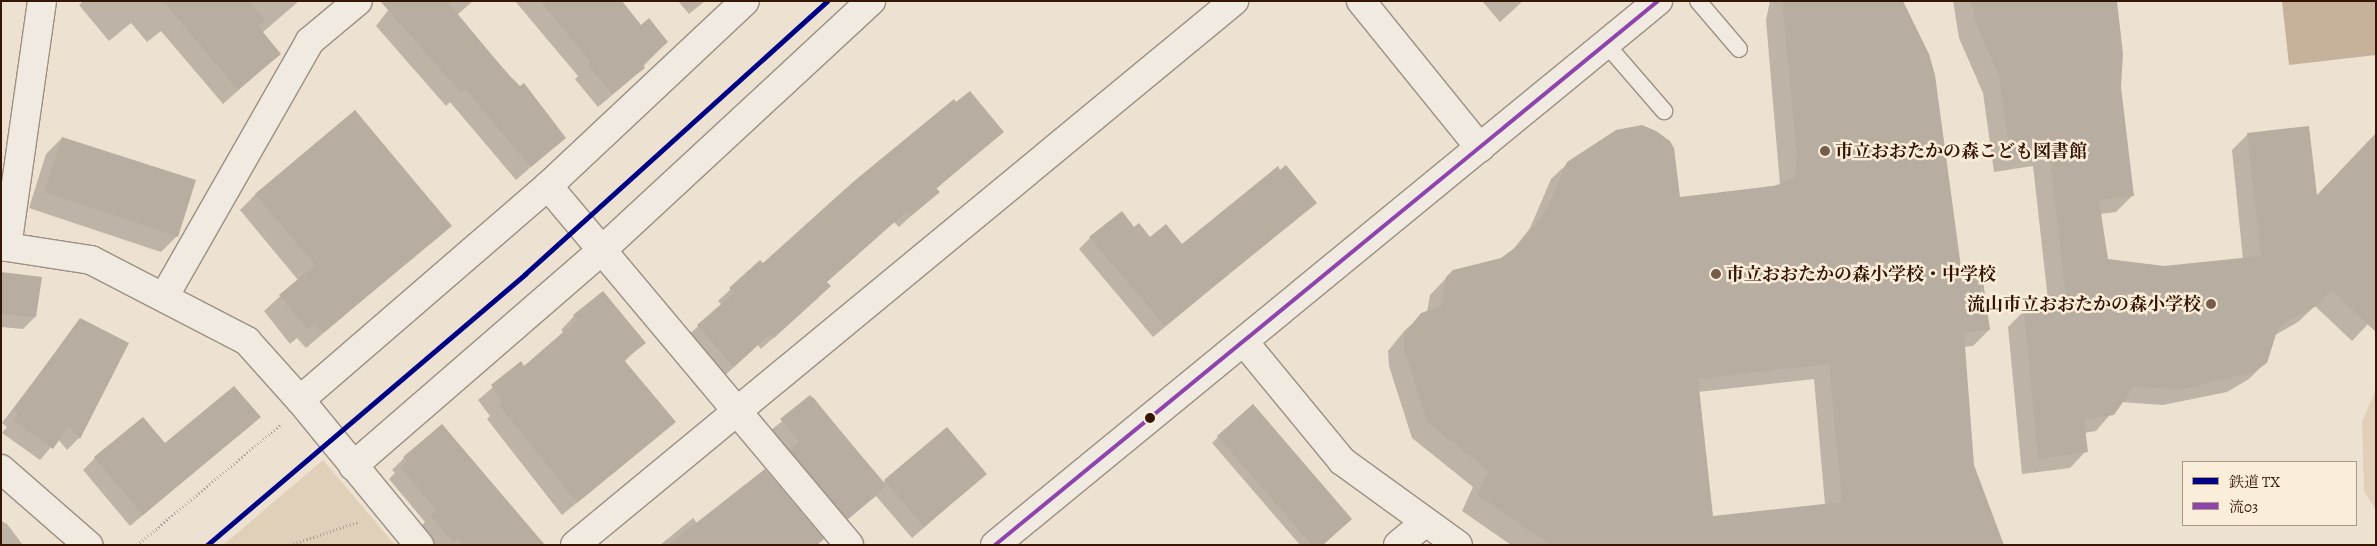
<!DOCTYPE html>
<meta charset="utf-8">
<style>
body{margin:0}
#map{position:relative;width:2377px;height:546px;overflow:hidden;background:#ede2d1;font-family:Alegreya,"Noto Serif JP",serif}
div>[style]{position:absolute}
[style*='--x']{left:calc(var(--x)*1px);top:calc(var(--y)*1px);width:calc(var(--w)*1px);rotate:calc(var(--a)*1deg)}
.green>*{inset:0;background:#e1d0b9}
.water>*{inset:0;background:#c6b29b}
.shadow>*{inset:0;background:#0003}
.building>*{inset:0;background:#b7ada0}
.path>*{height:3px;margin-top:-1.5px;transform-origin:0;background:repeating-linear-gradient(90deg,#aaa29b 0 1px,transparent 0 3.5px)}
.roads{filter:drop-shadow(1px 0 #9a9083) drop-shadow(-1px 0 #9a9083) drop-shadow(0 1px #9a9083) drop-shadow(0 -1px #9a9083)}
.service>*{height:16px;margin:-8px;padding:0 8px;transform-origin:8px;border-radius:8px;background:#f0eae1}
.minor>*{height:28px;margin:-14px;padding:0 14px;transform-origin:14px;border-radius:14px;background:#f0eae1}
.tertiary>*{height:28px;margin:-14px;padding:0 14px;transform-origin:14px;border-radius:14px;background:#f0eae1}
.bus-1>*{height:4px;margin:-2px;padding:0 2px;transform-origin:2px;border-radius:2px;background:#8e44ad}
.rail-1>*{height:5px;margin:-2.5px;padding:0 2.5px;transform-origin:2.5px;border-radius:2.5px;background:#000084}
.dots>*{width:14px;height:14px;translate:-50% -50%;box-sizing:border-box;border:2px solid #faeeda;border-radius:50%}
span{translate:-50% -50%;white-space:nowrap;text-align:center;line-height:1.15;-webkit-text-stroke:5px #faeeda;paint-order:stroke}
.poi-label{font-size:18px;color:#351503;font-weight:700}
.left{translate:0 -50%;text-align:left}
.right{translate:-100% -50%;text-align:right}
.frame{position:absolute;inset:0;border:2px solid #351503;pointer-events:none}
.legend{position:absolute;left:2182px;top:461px;width:175px;height:65px;box-sizing:border-box;background:#faeeda;border:1px solid #ab9784;margin:0;padding:6px 9px;list-style:none;font-size:15px;color:#351503}
.legend li{display:flex;align-items:center;gap:10px;height:25px}
.legend b{width:25px;border:1px solid #ab9784}
</style>
<div id="map">
<div class="green">
<div style="clip-path:polygon(2376px 389px,2376px 510px,2364px 491px,2362px 422px)"></div>
<div style="clip-path:polygon(323px 460px,395px 545px,223px 545px)"></div>
</div>
<div class="water">
<div style="clip-path:polygon(2282px 1px,2376px 1px,2376px 55px,2289px 65px)"></div>
</div>
<div class="shadow">
<div style="clip-path:polygon(83px 1px,299px 1px,262px 33px,279px 54px,223px 104px,161px 31px,147px 42px,131px 23px,109px 41px,79px 5px)"></div>
<div style="clip-path:polygon(395px 1px,473px 1px,457px 15px,564px 138px,516px 180px,450px 102px,446px 106px,376px 26px)"></div>
<div style="clip-path:polygon(515px 1px,620px 1px,641px 27px,667px 42px,629px 81px,598px 107px,575px 79px,578px 76px)"></div>
<div style="clip-path:polygon(678px 1px,705px 1px,689px 14px)"></div>
<div style="clip-path:polygon(1482px 1px,1523px 1px,1500px 22px)"></div>
<div style="clip-path:polygon(evenodd,1770px 1px,1902px 1px,1960px 268px,1989px 330px,1973px 346px,1964px 347px,1973px 465px,1997px 545px,1511px 545px,1462px 511px,1473px 487px,1412px 438px,1389px 366px,1388px 351px,1405px 330px,1427px 312px,1430px 295px,1453px 271px,1501px 259px,1512px 251px,1530px 228px,1551px 179px,1568px 163px,1679px 198px,1780px 185px,1766px 20px,1770px 1px,1814px 379px,1825px 505px,1712px 518px,1698px 392px,1814px 379px)"></div>
<div style="clip-path:polygon(1953px 1px,2116px 1px,2120px 87px,2132px 196px,2116px 212px,2100px 214px,2106px 260px,2164px 268px,2243px 259px,2232px 150px,2248px 134px,2316px 197px,2368px 324px,2352px 341px,2315px 306px,2298px 322px,2275px 335px,2265px 363px,2249px 379px,2227px 392px,2163px 405px,2121px 402px,2096px 431px,2084px 433px,2086px 451px,2070px 468px,2022px 474px,2008px 327px,2024px 311px,2049px 309px,2033px 166px,1994px 172px,1983px 93px,1959px 38px)"></div>
<div style="clip-path:polygon(1003px 132px,936px 189px,938px 191px,899px 227px,894px 222px,826px 282px,818px 298px,761px 349px,758px 345px,722px 378px,686px 337px,722px 305px,718px 301px,760px 262px,762px 265px)"></div>
<div style="clip-path:polygon(62px 138px,177px 236px,161px 252px,29px 208px,46px 154px)"></div>
<div style="clip-path:polygon(256px 194px,450px 226px,306px 348px,297px 338px,290px 344px,264px 311px,298px 280px,240px 210px)"></div>
<div style="clip-path:polygon(1315px 203px,1153px 337px,1079px 249px,1090px 238px,1134px 229px,1150px 239px,1182px 246px)"></div>
<div style="clip-path:polygon(1px 273px,35px 317px,23px 329px,1px 327px)"></div>
<div style="clip-path:polygon(574px 316px,644px 342px,624px 362px,675px 422px,562px 515px,487px 419px,490px 416px,478px 400px,521px 363px,524px 367px,564px 333px,561px 330px)"></div>
<div style="clip-path:polygon(80px 320px,127px 344px,79px 438px,67px 450px,58px 439px,40px 460px,2px 433px,7px 427px,2px 423px)"></div>
<div style="clip-path:polygon(813px 397px,883px 483px,947px 428px,986px 474px,912px 538px,876px 496px,837px 528px,771px 430px)"></div>
<div style="clip-path:polygon(259px 417px,130px 526px,83px 470px,95px 458px,165px 445px)"></div>
<div style="clip-path:polygon(1218px 437px,1322px 545px,1300px 545px,1212px 443px)"></div>
<div style="clip-path:polygon(404px 458px,531px 545px,433px 545px,419px 528px,425px 522px,389px 479px,395px 473px,392px 470px)"></div>
<div style="clip-path:polygon(693px 518px,697px 523px,816px 545px,660px 545px)"></div>
<div style="clip-path:polygon(1px 521px,7px 524px,23px 545px,1px 545px)"></div>
</div>
<div class="building">
<div style="clip-path:polygon(163px 1px,249px 1px,265px 20px,258px 26px,281px 54px,238px 90px)"></div>
<div style="clip-path:polygon(380px 1px,447px 1px,505px 71px,520px 86px,524px 83px,566px 138px,531px 167px,465px 89px,461px 93px)"></div>
<div style="clip-path:polygon(540px 1px,622px 1px,641px 25px,649px 18px,668px 42px,642px 64px,645px 68px,612px 94px,588px 65px,591px 62px)"></div>
<div style="clip-path:polygon(evenodd,1782px 1px,1903px 1px,1929px 54px,1935px 75px,1961px 267px,1981px 267px,1990px 330px,1964px 333px,1974px 465px,2004px 545px,1551px 545px,1477px 495px,1489px 471px,1427px 422px,1404px 349px,1404px 334px,1421px 313px,1441px 306px,1446px 277px,1453px 270px,1501px 258px,1520px 244px,1546px 211px,1567px 162px,1616px 130px,1642px 125px,1656px 131px,1670px 141px,1674px 148px,1680px 197px,1774px 186px,1795px 178px,1797px 154px,1782px 1px,1829px 364px,1842px 502px,1713px 516px,1698px 379px,1829px 364px)"></div>
<div style="clip-path:polygon(1971px 1px,2117px 1px,2123px 54px,2121px 87px,2134px 196px,2099px 200px,2108px 259px,2164px 266px,2261px 256px,2247px 133px,2309px 126px,2317px 195px,2376px 133px,2376px 332px,2331px 290px,2316px 306px,2286px 322px,2277px 331px,2267px 363px,2254px 372px,2180px 390px,2134px 386px,2114px 415px,2084px 419px,2088px 452px,2038px 459px,2024px 310px,2067px 307px,2049px 150px,2010px 156px,1999px 76px,1975px 21px)"></div>
<div style="clip-path:polygon(970px 91px,1004px 132px,936px 188px,940px 192px,911px 216px,907px 211px,827px 282px,831px 286px,774px 338px,770px 334px,734px 367px,697px 325px,734px 293px,729px 288px,760px 260px,763px 263px,853px 182px,954px 99px,956px 102px)"></div>
<div style="clip-path:polygon(355px 110px,452px 226px,323px 333px,314px 323px,307px 329px,279px 295px,315px 265px,255px 194px)"></div>
<div style="clip-path:polygon(62px 137px,196px 180px,178px 237px,44px 192px)"></div>
<div style="clip-path:polygon(1286px 165px,1317px 203px,1165px 326px,1089px 237px,1122px 211px,1134px 227px,1139px 223px,1150px 237px,1166px 224px,1182px 244px,1278px 166px,1280px 170px)"></div>
<div style="clip-path:polygon(1px 272px,42px 277px,36px 317px,1px 314px)"></div>
<div style="clip-path:polygon(603px 291px,646px 343px,624px 360px,676px 422px,577px 503px,499px 405px,503px 402px,491px 385px,521px 361px,524px 366px,577px 320px,573px 315px)"></div>
<div style="clip-path:polygon(80px 318px,129px 343px,80px 439px,69px 426px,53px 449px,13px 420px,18px 414px,13px 410px)"></div>
<div style="clip-path:polygon(234px 386px,261px 417px,143px 515px,94px 457px,143px 417px,165px 443px)"></div>
<div style="clip-path:polygon(810px 395px,887px 486px,848px 519px,789px 449px,799px 442px,780px 419px)"></div>
<div style="clip-path:polygon(1253px 404px,1352px 519px,1323px 545px,1312px 545px,1217px 436px)"></div>
<div style="clip-path:polygon(442px 424px,545px 545px,463px 545px,458px 539px,454px 542px,430px 516px,436px 510px,400px 467px,407px 461px,403px 457px)"></div>
<div style="clip-path:polygon(947px 427px,987px 474px,924px 527px,884px 480px)"></div>
<div style="clip-path:polygon(765px 469px,824px 539px,817px 545px,668px 545px)"></div>
</div>
<div class="path">
<div style="--x:137;--y:545;--w:187;--a:-40"></div>
<div style="--x:290;--y:545;--w:72;--a:-18.7"></div>
</div>
<div class="roads">
<div class="service">
<div style="--x:1698;--y:1;--w:63;--a:49.5"></div>
<div style="--x:1606;--y:44;--w:89;--a:49.1"></div>
</div>
<div class="minor">
<div style="--x:1361;--y:1;--w:189;--a:51"></div>
<div style="--x:548;--y:186;--w:468;--a:50"></div>
<div style="--x:1;--y:246;--w:6;--a:9"></div>
<div style="--x:7;--y:247;--w:248;--a:-81.9"></div>
<div style="--x:7;--y:247;--w:85;--a:8.8"></div>
<div style="--x:91;--y:260;--w:176;--a:27.4"></div>
<div style="--x:247;--y:341;--w:79;--a:48.1"></div>
<div style="--x:300;--y:400;--w:188;--a:50.6"></div>
<div style="--x:164;--y:297;--w:295;--a:-60.3"></div>
<div style="--x:310;--y:41;--w:62;--a:-39.8"></div>
<div style="--x:1244;--y:342;--w:154;--a:50.5"></div>
<div style="--x:1342;--y:461;--w:143;--a:35.9"></div>
<div style="--x:300;--y:400;--w:328;--a:-40.8"></div>
<div style="--x:548;--y:186;--w:270;--a:-43.2"></div>
<div style="--x:353;--y:466;--w:330;--a:-40.9"></div>
<div style="--x:602;--y:250;--w:367;--a:-42.8"></div>
<div style="--x:575;--y:545;--w:855;--a:-39.54"></div>
<div style="--x:1398;--y:545;--w:35;--a:-40"></div>
</div>
<div class="tertiary">
<div style="--x:1;--y:469;--w:116;--a:41.1"></div>
<div style="--x:995;--y:545;--w:858;--a:-39.37"></div>
</div>
</div>
<div class="bus-1">
<div style="--x:995;--y:545;--w:858;--a:-39.37"></div>
</div>
<div class="rail-1">
<div style="--x:207;--y:545;--w:418;--a:-40.4"></div>
<div style="--x:525;--y:274;--w:407;--a:-42.1"></div>
</div>
<div class="dots">
<div style="left:1825px;top:151px;background:#755d4b"></div>
<div style="left:1716px;top:274px;background:#755d4b"></div>
<div style="left:2211px;top:304px;background:#755d4b"></div>
<div style="left:1150px;top:418px;background:#351503"></div>
</div>
<div class="poi-label">
<span class="left" style="left:1835px;top:151px">市立おおたかの森こども図書館</span>
<span class="left" style="left:1726px;top:274px">市立おおたかの森小学校・中学校</span>
<span class="right" style="left:2201px;top:304px">流山市立おおたかの森小学校</span>
</div>
<div class="frame"></div>
<ul class="legend">
<li><b style="height:6px;background:#000084"></b>鉄道 TX</li>
<li><b style="height:6px;background:#8e44ad"></b>流03</li>
</ul>
</div>
